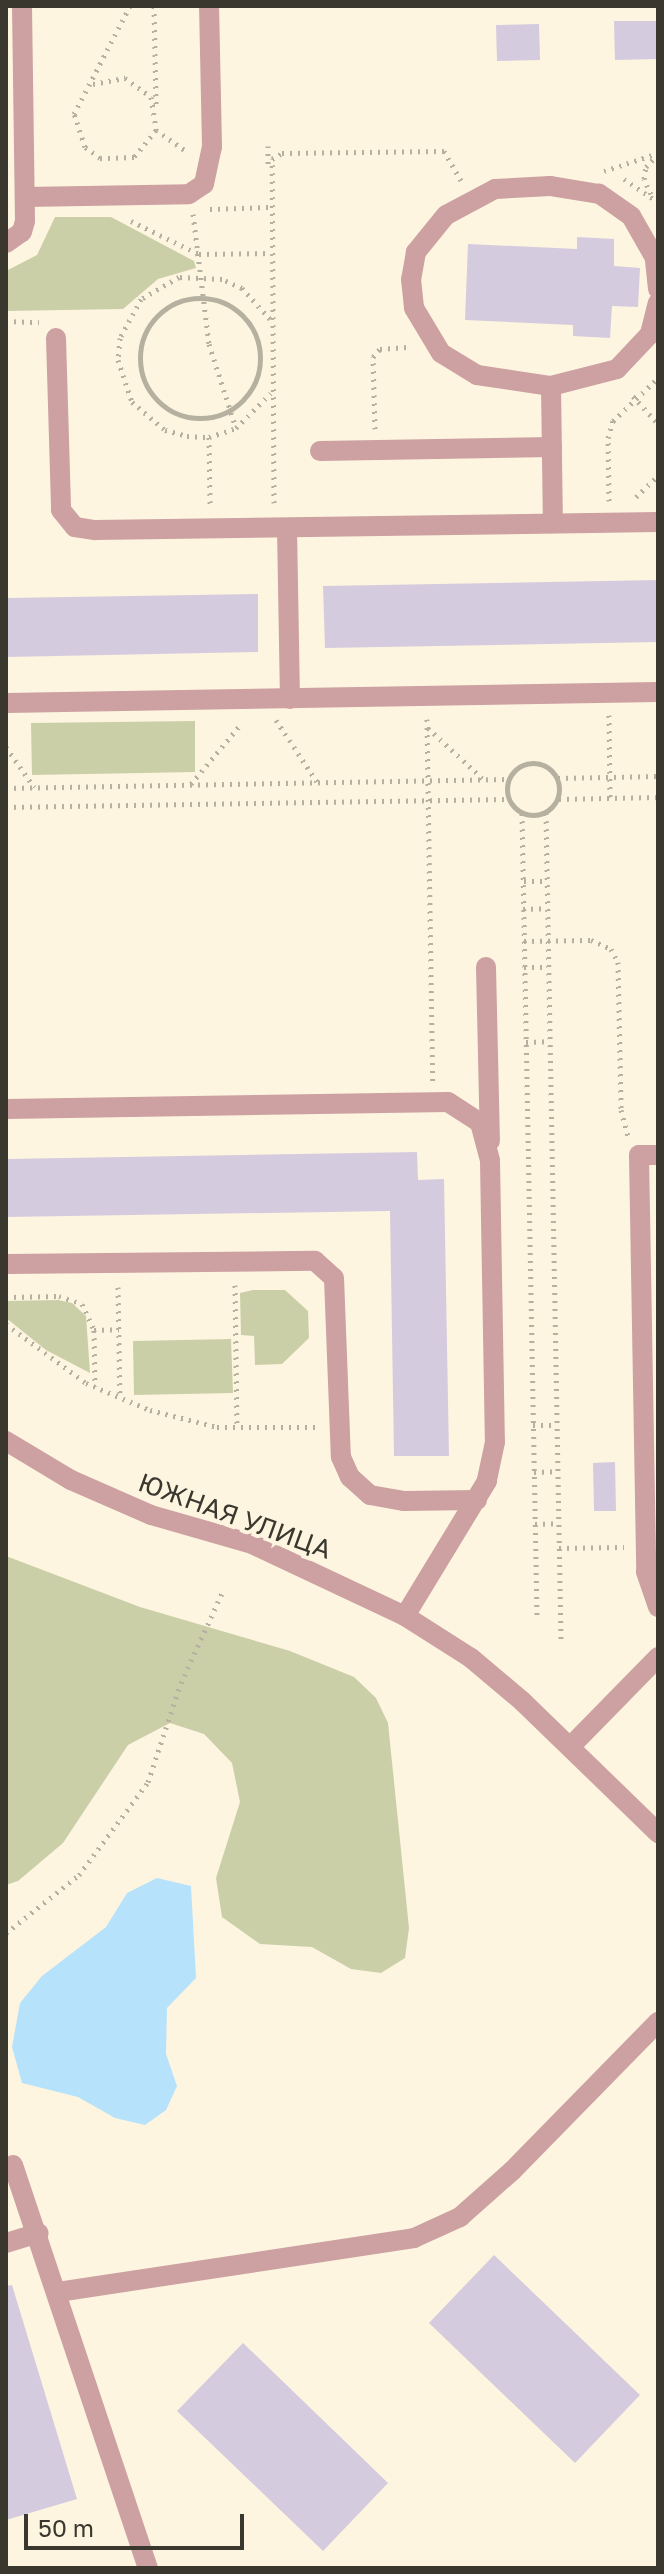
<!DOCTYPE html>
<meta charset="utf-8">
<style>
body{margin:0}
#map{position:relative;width:664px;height:2574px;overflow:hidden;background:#fdf5e0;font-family:"Golos Text",sans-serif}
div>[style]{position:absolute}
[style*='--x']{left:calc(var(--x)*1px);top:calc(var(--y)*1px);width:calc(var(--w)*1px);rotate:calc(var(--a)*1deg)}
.green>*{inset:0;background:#cbcfa8}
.water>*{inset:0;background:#b6e2fc}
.building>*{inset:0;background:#d5cbdf}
.path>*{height:5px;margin-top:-2.5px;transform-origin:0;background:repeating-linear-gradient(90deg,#b6b0a0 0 2px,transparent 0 8px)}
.path>.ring{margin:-2.5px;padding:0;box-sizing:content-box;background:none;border:5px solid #b6b0a0;border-radius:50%}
.minor>*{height:20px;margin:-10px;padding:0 10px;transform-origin:10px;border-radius:10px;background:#cda0a1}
span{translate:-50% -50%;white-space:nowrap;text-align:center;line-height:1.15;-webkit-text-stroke:8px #fdf5e0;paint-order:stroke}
.street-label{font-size:26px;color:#3a372f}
.frame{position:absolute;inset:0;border:8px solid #3a372f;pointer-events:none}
.scale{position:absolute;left:24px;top:2514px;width:220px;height:36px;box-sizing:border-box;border:4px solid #3a372f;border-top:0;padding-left:10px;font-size:24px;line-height:28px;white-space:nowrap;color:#3a372f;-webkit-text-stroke:6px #fdf5e0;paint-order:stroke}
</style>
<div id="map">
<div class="green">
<div style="clip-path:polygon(55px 217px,111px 217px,194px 261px,196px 268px,158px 279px,123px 309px,6px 311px,6px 271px,37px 255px)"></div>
<div style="clip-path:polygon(195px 721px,195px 772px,32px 775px,31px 723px)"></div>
<div style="clip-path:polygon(253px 1290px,285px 1290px,308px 1311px,309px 1338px,282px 1364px,255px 1365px,254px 1336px,241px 1335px,240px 1293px)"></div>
<div style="clip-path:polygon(58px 1300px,72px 1303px,86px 1316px,90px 1373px,46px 1350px,6px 1318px,6px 1301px)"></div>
<div style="clip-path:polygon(231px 1339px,233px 1393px,134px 1395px,133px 1341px)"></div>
<div style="clip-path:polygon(6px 1556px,140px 1607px,290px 1651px,354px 1677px,376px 1698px,388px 1723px,409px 1928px,405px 1958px,381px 1973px,351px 1969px,312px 1947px,260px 1944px,222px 1917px,216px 1878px,240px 1802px,232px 1763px,204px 1734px,170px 1723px,128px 1745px,63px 1843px,18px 1881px,6px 1885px)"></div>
</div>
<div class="water">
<div style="clip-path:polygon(157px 1878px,191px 1886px,196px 1978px,167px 2008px,166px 2054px,177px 2086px,166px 2110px,145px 2125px,115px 2118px,78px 2097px,22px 2083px,12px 2047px,20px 2003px,42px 1976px,106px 1927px,127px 1893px)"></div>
</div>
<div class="building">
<div style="clip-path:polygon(614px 21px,658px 21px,658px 59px,615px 60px)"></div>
<div style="clip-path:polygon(539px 24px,540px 60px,497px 61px,496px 25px)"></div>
<div style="clip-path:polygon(577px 237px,614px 239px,614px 266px,640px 268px,638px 307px,612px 306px,610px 338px,573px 336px,573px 325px,465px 320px,468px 244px,577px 249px)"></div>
<div style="clip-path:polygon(658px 580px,658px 642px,325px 648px,323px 586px)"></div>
<div style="clip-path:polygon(258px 594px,258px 652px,6px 657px,6px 598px)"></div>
<div style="clip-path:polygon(417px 1152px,418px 1180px,444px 1179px,449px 1456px,394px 1456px,390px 1211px,6px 1217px,6px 1159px)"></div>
<div style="clip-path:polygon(615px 1462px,616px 1511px,594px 1511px,593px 1463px)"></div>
<div style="clip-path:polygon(494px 2255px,640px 2395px,575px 2463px,429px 2323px)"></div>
<div style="clip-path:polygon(12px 2285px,77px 2499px,6px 2520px,6px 2286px)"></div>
<div style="clip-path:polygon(243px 2343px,388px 2483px,323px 2551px,177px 2411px)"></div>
</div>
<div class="path">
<div style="--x:154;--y:6;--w:99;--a:88.8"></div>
<div style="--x:93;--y:84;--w:33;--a:-11"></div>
<div style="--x:125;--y:78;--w:32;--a:36"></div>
<div style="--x:151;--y:97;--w:33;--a:81"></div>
<div style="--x:156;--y:130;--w:35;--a:129"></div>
<div style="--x:134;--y:157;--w:34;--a:178"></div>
<div style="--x:100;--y:158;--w:19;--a:-144"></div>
<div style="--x:85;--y:147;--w:35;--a:-108"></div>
<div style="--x:74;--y:114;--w:122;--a:-62.6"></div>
<div style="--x:156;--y:130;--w:39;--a:35"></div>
<div style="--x:268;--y:146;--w:18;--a:90"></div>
<div style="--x:604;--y:171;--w:57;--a:-18.4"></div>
<div style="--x:624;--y:179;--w:41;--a:34.1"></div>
<div style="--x:651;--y:194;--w:17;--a:-115"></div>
<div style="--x:644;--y:179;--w:12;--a:-81"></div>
<div style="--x:646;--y:167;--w:16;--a:-47"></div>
<div style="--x:210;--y:209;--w:59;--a:-1.9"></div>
<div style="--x:193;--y:214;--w:131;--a:83"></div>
<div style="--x:209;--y:344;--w:88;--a:72.2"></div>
<div style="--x:131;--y:221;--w:76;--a:25.9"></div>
<div style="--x:199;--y:254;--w:71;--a:-0.8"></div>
<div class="ring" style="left:140px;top:298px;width:115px;height:115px"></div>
<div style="--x:270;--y:319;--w:42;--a:-132.1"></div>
<div style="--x:242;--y:288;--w:22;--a:-156"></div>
<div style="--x:222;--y:279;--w:43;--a:-177.3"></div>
<div style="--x:179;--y:277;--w:44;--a:149.9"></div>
<div style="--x:141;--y:299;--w:44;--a:118.3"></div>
<div style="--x:120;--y:338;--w:22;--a:95"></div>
<div style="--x:118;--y:360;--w:44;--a:71.6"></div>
<div style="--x:132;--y:402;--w:43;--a:40.3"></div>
<div style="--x:165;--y:430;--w:23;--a:15"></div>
<div style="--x:187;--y:436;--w:22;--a:3"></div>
<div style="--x:209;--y:437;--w:28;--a:-18"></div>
<div style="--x:236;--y:428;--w:49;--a:-45"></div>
<div style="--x:6;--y:321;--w:33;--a:2"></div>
<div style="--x:633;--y:396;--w:38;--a:48"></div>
<div style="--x:375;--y:429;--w:72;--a:-91.6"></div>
<div style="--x:373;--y:357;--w:11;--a:-49"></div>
<div style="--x:380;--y:349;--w:31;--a:-4"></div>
<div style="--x:209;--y:437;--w:67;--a:89.1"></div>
<div style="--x:636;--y:497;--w:30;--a:-44"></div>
<div style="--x:609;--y:501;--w:63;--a:-90.9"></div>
<div style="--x:608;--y:438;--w:18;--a:-74"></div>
<div style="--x:613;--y:421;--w:62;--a:-43.7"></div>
<div style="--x:274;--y:503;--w:344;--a:-90.3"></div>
<div style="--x:272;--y:159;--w:12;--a:-31"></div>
<div style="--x:282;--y:153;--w:162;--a:-0.7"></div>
<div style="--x:444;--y:151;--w:34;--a:60"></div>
<div style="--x:609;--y:715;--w:83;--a:89.3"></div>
<div style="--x:427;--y:719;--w:362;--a:89.1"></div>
<div style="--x:276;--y:720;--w:74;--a:56.5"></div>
<div style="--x:428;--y:728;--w:74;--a:42.8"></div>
<div style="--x:6;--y:747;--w:49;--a:55"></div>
<div class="ring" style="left:507px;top:763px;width:47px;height:47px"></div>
<div style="--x:558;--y:778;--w:100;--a:-1.1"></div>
<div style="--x:191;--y:784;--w:78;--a:-50.2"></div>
<div style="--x:6;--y:788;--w:502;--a:-1.03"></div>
<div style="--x:559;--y:799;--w:99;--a:-1.2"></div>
<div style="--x:6;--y:807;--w:503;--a:-0.91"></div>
<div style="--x:522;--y:813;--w:802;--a:88.93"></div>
<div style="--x:546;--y:813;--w:828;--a:88.96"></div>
<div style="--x:524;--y:881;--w:22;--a:0"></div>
<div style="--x:523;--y:909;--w:24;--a:-2"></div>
<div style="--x:524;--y:941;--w:67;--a:-0.9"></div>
<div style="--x:591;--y:940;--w:22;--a:24"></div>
<div style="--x:611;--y:949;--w:15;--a:62"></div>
<div style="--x:618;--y:962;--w:148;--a:88.8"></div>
<div style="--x:621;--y:1110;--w:27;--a:75"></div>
<div style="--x:524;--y:967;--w:24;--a:0"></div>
<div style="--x:526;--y:1042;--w:24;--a:-2"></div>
<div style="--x:235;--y:1285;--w:143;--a:89.2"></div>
<div style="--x:118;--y:1287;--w:110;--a:89"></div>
<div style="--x:6;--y:1297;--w:53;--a:-1.1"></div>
<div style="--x:59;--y:1296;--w:24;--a:19"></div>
<div style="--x:82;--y:1304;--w:29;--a:65"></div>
<div style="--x:94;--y:1330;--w:56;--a:89"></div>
<div style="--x:6;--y:1324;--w:99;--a:36.4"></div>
<div style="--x:86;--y:1383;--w:69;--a:22.9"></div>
<div style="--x:150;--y:1410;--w:69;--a:14.2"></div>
<div style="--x:217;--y:1427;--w:102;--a:0"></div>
<div style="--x:94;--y:1330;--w:25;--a:-2"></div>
<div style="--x:533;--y:1425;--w:23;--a:0"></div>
<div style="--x:534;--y:1472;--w:23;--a:-2"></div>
<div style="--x:535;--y:1524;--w:23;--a:-2"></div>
<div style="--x:559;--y:1548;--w:65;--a:-0.9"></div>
<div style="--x:6;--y:1933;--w:93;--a:-38.5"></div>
<div style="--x:79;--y:1875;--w:116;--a:-53.4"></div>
<div style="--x:148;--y:1782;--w:104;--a:-71.6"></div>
<div style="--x:181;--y:1683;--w:99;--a:-65.5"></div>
</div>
<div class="minor">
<div style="--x:25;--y:197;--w:164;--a:-1"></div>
<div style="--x:189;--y:194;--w:18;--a:-34"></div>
<div style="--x:204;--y:184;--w:38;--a:-78"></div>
<div style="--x:212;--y:147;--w:141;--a:-91.2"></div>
<div style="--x:6;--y:243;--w:19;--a:-35"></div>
<div style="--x:22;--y:232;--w:11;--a:-75"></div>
<div style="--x:25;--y:221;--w:215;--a:-90.8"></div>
<div style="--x:658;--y:289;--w:31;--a:-96"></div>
<div style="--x:655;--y:258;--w:48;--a:-119.7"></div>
<div style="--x:631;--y:216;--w:39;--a:-145"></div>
<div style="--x:599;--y:194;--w:50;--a:-170.7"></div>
<div style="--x:550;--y:186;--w:55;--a:176.9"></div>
<div style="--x:495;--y:189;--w:55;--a:152"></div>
<div style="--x:446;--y:215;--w:48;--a:129"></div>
<div style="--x:416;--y:252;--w:27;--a:100"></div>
<div style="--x:411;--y:279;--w:29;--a:84"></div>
<div style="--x:414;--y:308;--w:52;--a:59"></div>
<div style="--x:441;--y:353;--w:42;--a:31.4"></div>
<div style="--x:477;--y:375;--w:75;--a:8.5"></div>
<div style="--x:551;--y:386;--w:68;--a:-14.4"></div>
<div style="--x:617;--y:369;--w:48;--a:-46.7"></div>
<div style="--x:650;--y:334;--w:32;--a:-76"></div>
<div style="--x:56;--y:338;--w:172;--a:88.3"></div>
<div style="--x:61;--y:510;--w:22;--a:51"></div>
<div style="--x:75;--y:527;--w:20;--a:9"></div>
<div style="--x:95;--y:530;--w:563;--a:-0.81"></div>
<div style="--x:551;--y:386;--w:137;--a:89.2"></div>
<div style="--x:320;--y:451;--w:232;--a:-1"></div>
<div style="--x:287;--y:528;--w:171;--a:89"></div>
<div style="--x:6;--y:703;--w:652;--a:-0.97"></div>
<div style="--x:486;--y:967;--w:174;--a:88.7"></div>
<div style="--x:6;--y:1109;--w:442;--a:-0.9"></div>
<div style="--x:448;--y:1102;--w:38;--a:33"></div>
<div style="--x:480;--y:1123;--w:39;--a:75"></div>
<div style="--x:490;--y:1161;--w:281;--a:89"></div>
<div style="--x:495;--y:1442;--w:40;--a:102"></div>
<div style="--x:487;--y:1481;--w:158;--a:121.3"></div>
<div style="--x:658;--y:1155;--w:19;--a:180"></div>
<div style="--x:639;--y:1155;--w:417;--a:89"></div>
<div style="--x:646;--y:1572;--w:37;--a:71"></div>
<div style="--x:6;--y:1264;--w:309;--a:-0.6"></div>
<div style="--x:315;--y:1261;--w:25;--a:42"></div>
<div style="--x:334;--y:1278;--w:179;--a:87.8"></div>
<div style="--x:341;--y:1457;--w:22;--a:66"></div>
<div style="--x:350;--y:1477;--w:27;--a:42"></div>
<div style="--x:370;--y:1495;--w:35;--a:10"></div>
<div style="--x:404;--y:1501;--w:73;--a:-0.8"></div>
<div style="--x:6;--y:1441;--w:76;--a:31"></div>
<div style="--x:71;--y:1480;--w:87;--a:23.6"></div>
<div style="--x:151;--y:1515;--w:105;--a:16"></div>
<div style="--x:252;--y:1544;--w:169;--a:25.2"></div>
<div style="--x:405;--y:1616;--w:78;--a:32.5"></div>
<div style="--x:471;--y:1658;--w:67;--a:40.1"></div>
<div style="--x:522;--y:1701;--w:190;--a:44.1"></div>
<div style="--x:570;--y:1747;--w:126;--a:-45.6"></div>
<div style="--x:13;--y:2165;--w:425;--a:71.5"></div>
<div style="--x:6;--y:2243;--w:34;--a:-17"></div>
<div style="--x:58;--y:2292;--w:360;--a:-8.6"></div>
<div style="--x:414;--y:2238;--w:51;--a:-24.5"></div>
<div style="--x:460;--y:2217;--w:69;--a:-41.5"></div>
<div style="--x:512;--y:2171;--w:209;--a:-45.6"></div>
</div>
<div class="street-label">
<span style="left:235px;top:1516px;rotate:20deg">ЮЖНАЯ УЛИЦА</span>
</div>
<div class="frame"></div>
<div class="scale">50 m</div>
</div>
